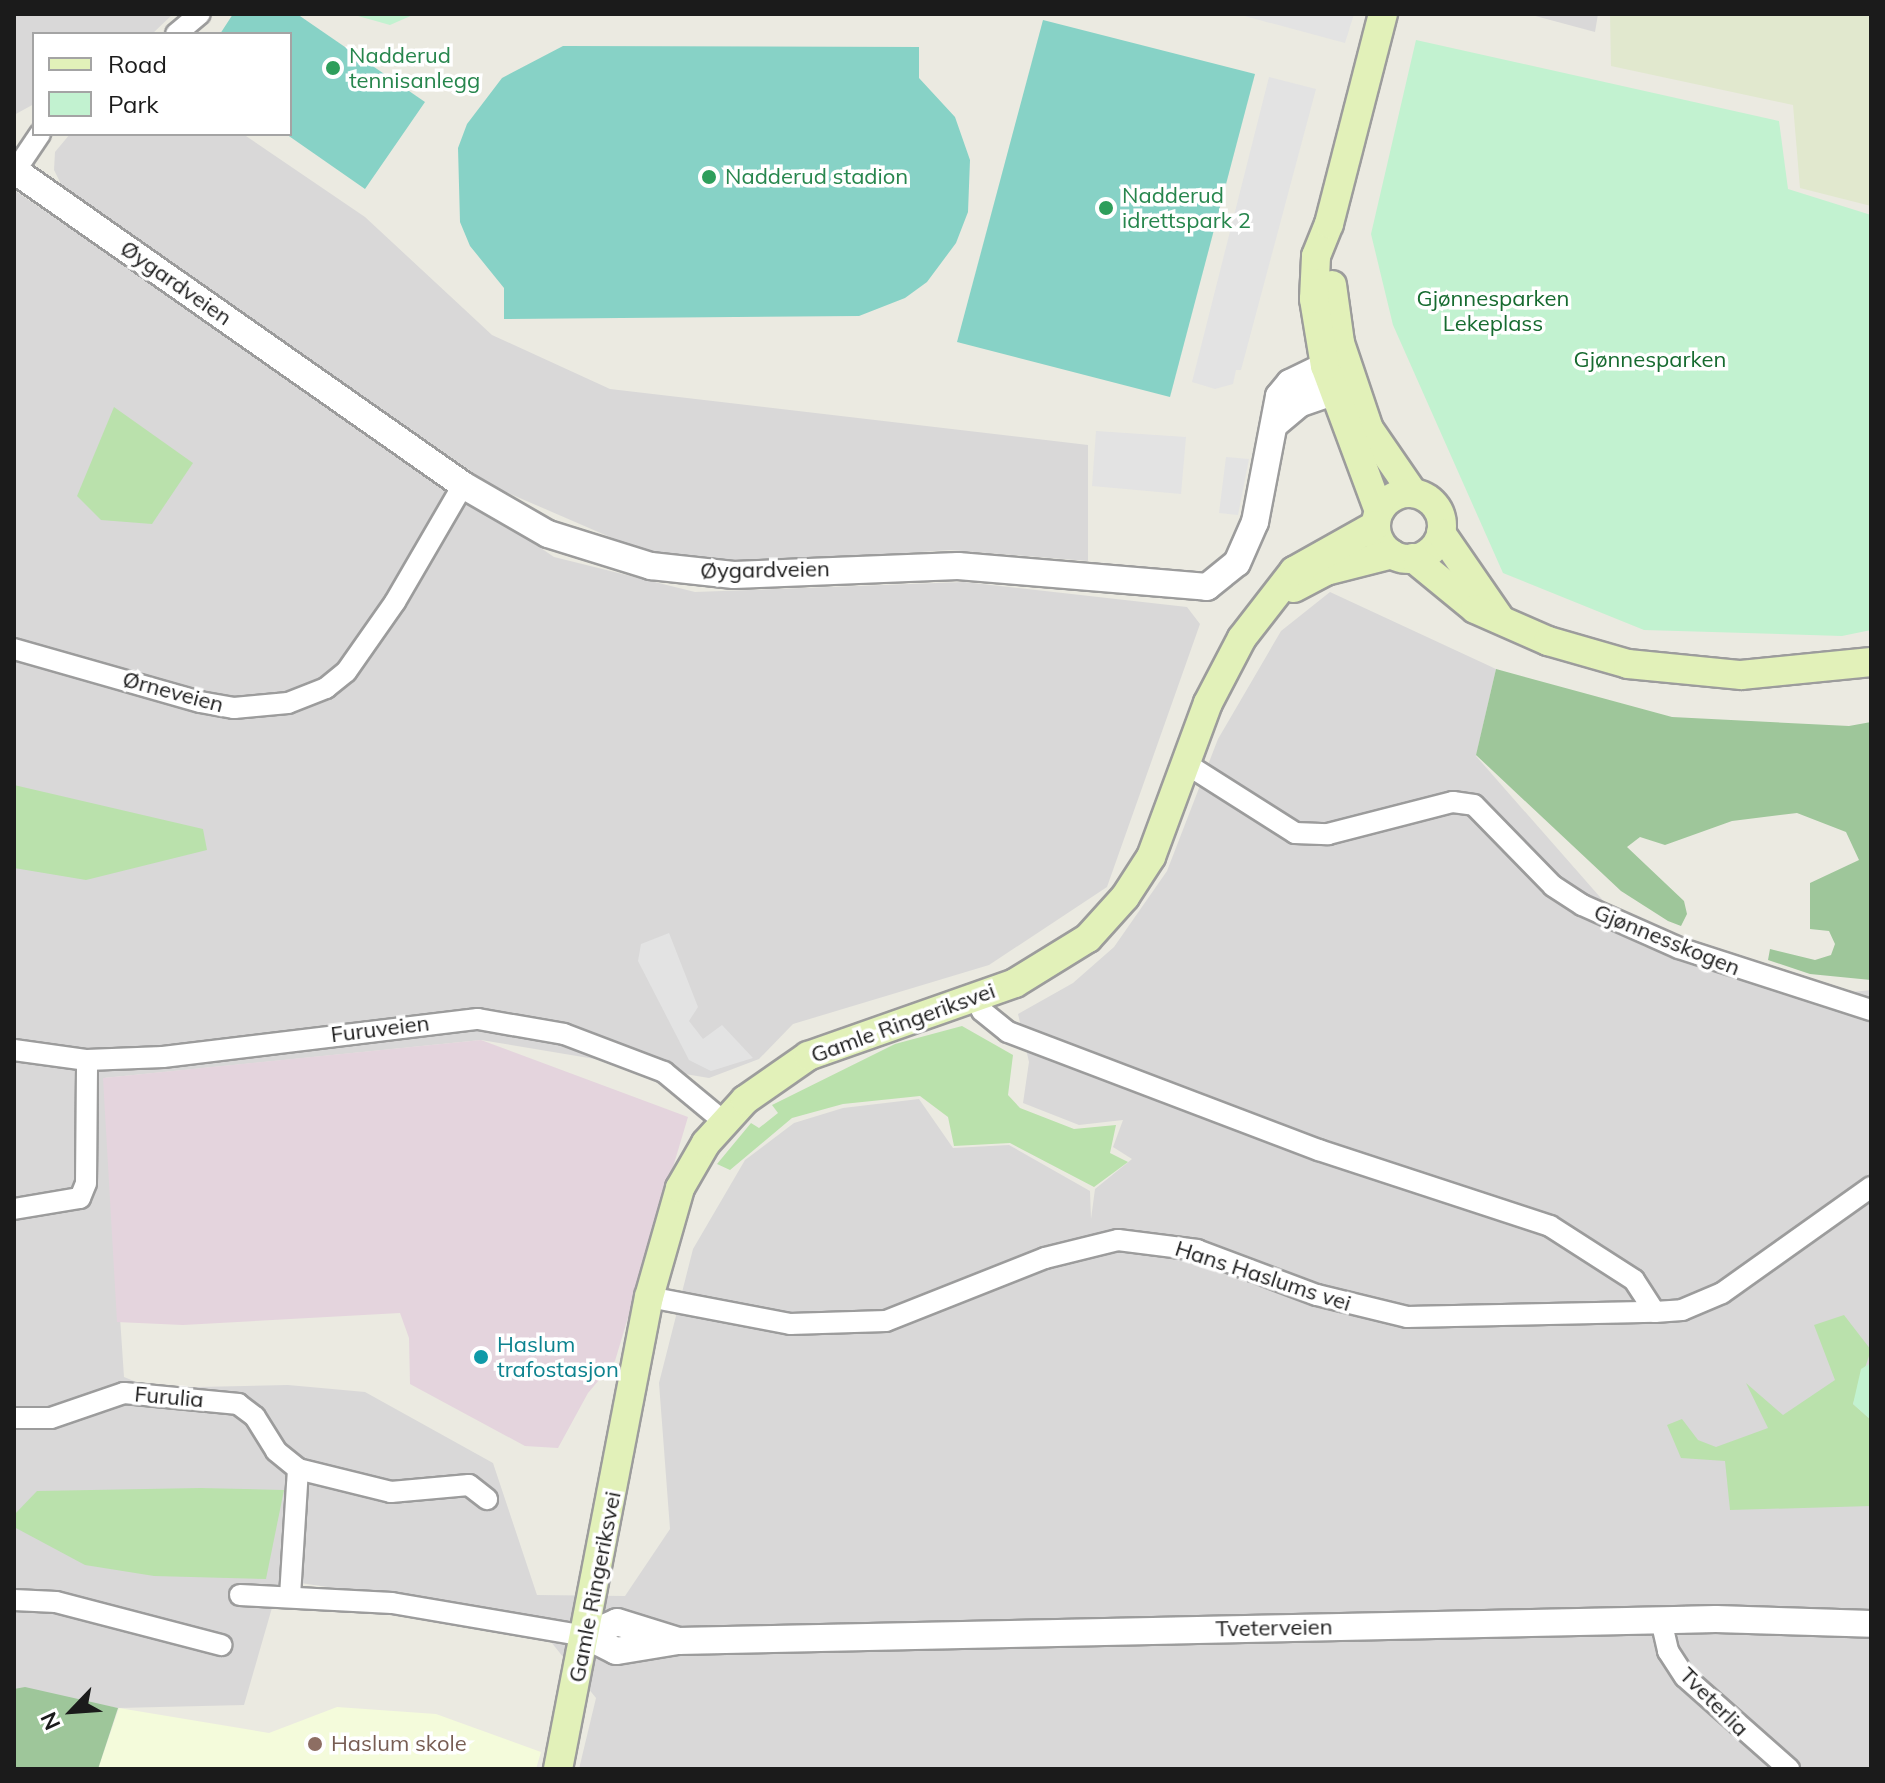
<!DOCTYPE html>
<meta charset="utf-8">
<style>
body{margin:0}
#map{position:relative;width:1885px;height:1783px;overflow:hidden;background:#ebeae1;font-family:Mulish,sans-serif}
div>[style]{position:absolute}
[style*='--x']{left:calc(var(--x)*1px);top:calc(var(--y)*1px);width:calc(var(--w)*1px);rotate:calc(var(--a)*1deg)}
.residential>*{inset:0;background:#d9d8d8}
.industrial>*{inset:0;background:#e4d4dd}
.education>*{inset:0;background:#f4fbdb}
.farmland>*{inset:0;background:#e1e8ce}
.grass>*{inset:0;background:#bae1ac}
.forest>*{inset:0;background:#9ec69a}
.park>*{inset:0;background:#c2f2d0}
.pitch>*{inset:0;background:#87d2c6}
.parking>*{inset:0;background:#e3e3e3}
.roads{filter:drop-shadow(2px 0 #9c9c9c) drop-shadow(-2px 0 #9c9c9c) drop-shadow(0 2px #9c9c9c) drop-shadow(0 -2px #9c9c9c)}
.minor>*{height:20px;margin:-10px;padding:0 10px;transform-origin:10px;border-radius:10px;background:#fff}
.tertiary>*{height:26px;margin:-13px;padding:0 13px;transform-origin:13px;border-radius:13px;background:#fff}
.secondary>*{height:28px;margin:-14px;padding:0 14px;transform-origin:14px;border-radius:14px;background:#e2f1b9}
.secondary>.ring{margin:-14px;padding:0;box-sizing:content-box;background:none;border:28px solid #e2f1b9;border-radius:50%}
.dots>*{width:22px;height:22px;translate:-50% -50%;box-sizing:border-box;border:4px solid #fff;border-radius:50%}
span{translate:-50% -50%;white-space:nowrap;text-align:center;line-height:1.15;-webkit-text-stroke:7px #fff;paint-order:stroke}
.leisure-label{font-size:22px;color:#27864d}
.left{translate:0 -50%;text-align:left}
.street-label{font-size:22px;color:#1b1b1b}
.park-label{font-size:22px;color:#176b30}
.culture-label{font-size:22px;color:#0d838f}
.education-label{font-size:22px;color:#785e54}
.frame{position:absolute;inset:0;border:16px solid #1b1b1b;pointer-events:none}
.legend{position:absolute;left:32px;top:32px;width:260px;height:104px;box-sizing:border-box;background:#fff;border:2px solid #a4a4a4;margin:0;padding:10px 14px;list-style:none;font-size:24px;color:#1b1b1b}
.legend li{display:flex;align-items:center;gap:16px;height:40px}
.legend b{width:40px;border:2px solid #a4a4a4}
.north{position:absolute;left:32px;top:1671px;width:80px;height:80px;-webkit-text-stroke:6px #fff;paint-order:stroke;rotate:245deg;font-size:22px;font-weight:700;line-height:32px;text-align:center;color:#1b1b1b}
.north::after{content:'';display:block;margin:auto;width:28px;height:36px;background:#1b1b1b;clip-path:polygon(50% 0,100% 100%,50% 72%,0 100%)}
</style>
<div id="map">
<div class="residential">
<div style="clip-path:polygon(14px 14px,173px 14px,152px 34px,34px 34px,34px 104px,14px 115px)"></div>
<div style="clip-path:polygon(1528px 14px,1598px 14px,1595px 32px)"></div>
<div style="clip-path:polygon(70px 134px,243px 134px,365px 217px,492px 335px,610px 389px,1088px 445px,1088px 561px,950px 550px,710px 566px,656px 557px,492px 486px,62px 186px,54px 170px,55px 152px)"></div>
<div style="clip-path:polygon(14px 190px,554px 557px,695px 592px,964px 582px,1187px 607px,1200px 624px,1107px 887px,989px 965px,793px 1024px,759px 1059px,709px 1078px,481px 1040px,104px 1078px,124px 1377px,151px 1388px,288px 1385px,365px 1392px,493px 1463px,537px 1595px,625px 1596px,670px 1529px,659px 1383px,693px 1249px,745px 1160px,794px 1123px,843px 1108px,919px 1099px,953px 1148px,1009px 1145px,1090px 1191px,1091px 1219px,1095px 1189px,1132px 1159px,1113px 1147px,1123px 1120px,1079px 1125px,1023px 1103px,1029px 1062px,1018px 1014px,1073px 983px,1114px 947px,1167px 871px,1218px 739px,1281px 631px,1330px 592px,1496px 669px,1476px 756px,1643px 946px,1794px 998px,1871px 990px,1871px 1769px,579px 1769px,596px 1698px,531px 1617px,280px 1580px,244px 1705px,118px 1708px,14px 1689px)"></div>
</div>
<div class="industrial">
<div style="clip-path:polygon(481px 1040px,688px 1117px,615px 1361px,588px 1393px,558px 1448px,525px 1446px,410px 1384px,409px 1338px,400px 1313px,183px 1325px,117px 1322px,103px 1078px)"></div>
</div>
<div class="education">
<div style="clip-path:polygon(337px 1707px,436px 1714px,541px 1752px,536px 1769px,98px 1769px,119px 1708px,269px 1733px)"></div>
</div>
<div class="farmland">
<div style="clip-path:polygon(1610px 14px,1871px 14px,1871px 206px,1800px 188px,1793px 105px,1611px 66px)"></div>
</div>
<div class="grass">
<div style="clip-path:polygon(114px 407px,193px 463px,152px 524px,101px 520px,77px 496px)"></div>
<div style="clip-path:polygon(14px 785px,203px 829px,207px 850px,86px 880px,14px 868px)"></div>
<div style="clip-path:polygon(962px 1026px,1013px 1055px,1008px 1095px,1020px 1108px,1074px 1129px,1116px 1125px,1110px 1153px,1128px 1162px,1094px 1187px,1010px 1143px,954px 1146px,948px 1117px,920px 1096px,843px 1104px,792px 1118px,730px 1170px,717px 1164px,751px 1123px,759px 1128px,778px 1113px,772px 1105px,895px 1044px)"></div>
<div style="clip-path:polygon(1844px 1315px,1871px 1350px,1853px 1404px,1871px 1420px,1871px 1506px,1730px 1510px,1725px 1461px,1681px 1458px,1667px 1425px,1682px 1419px,1698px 1440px,1716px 1447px,1768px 1428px,1746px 1383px,1783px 1415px,1835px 1380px,1814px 1325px)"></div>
<div style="clip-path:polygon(200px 1488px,284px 1490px,266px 1579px,154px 1576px,85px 1565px,14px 1527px,14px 1515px,37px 1491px)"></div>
</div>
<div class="forest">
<div style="clip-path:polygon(1496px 669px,1672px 717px,1849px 726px,1871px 722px,1871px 980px,1810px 974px,1768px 960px,1770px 949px,1815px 960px,1831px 955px,1835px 944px,1829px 931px,1810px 929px,1810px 883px,1859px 860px,1846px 832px,1797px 813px,1732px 821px,1665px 845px,1640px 837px,1627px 847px,1684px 901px,1687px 914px,1681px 926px,1668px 921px,1621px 891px,1476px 755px)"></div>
<div style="clip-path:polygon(25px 1687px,118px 1708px,98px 1769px,14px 1769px,14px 1689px)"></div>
</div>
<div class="park">
<div style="clip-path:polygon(351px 14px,415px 14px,390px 25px)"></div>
<div style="clip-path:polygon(1416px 40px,1779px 121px,1788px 189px,1871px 215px,1871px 630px,1842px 636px,1644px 630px,1503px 573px,1393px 325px,1371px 234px)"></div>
<div style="clip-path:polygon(1871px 1363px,1871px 1420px,1853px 1404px,1861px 1369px)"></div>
</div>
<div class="pitch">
<div style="clip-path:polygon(233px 14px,297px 14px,425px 102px,365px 189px,286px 134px,290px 134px,290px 34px,220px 34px)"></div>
<div style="clip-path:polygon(1043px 20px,1255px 74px,1170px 397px,957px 342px)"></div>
<div style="clip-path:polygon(563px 46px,919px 47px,919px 78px,955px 117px,970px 160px,968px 212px,956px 243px,927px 282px,905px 298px,859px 316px,504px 319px,504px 288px,470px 246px,460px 222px,458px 148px,467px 124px,502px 78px)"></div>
</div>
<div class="parking">
<div style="clip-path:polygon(1237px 14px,1354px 14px,1345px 43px)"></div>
<div style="clip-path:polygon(1269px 77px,1316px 89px,1241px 370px,1236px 370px,1233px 384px,1215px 389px,1192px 382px)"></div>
<div style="clip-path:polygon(1096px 431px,1186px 437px,1181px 494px,1092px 486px)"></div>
<div style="clip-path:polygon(1226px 457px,1249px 459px,1238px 515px,1219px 513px)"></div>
<div style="clip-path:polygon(669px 933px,698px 1007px,689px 1021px,703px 1039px,722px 1025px,753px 1058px,711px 1071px,689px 1060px,638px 961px,641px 944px)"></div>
</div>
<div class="roads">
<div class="minor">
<div style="--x:176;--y:34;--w:31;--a:-40"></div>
<div style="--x:15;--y:171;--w:45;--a:-56"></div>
<div style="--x:14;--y:649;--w:193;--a:15.9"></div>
<div style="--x:200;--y:702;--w:35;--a:10"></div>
<div style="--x:234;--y:708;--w:54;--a:-5.3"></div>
<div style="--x:288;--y:703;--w:41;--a:-21.5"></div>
<div style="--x:326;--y:688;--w:26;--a:-39"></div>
<div style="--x:346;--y:672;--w:85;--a:-55"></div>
<div style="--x:395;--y:602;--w:135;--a:-59.8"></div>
<div style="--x:1188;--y:765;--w:127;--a:32.4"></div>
<div style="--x:1295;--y:833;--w:33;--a:2"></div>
<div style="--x:1328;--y:834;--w:129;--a:-14.4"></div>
<div style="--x:1453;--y:802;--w:21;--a:8"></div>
<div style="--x:1474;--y:805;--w:113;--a:45.7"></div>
<div style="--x:1553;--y:886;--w:35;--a:33"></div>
<div style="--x:1582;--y:905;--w:106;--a:23.9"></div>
<div style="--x:1679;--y:948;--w:202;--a:17.9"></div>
<div style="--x:976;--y:997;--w:15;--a:67"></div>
<div style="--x:982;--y:1011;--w:33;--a:39"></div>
<div style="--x:1008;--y:1032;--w:333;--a:20.8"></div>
<div style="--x:1319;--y:1150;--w:243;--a:18.2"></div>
<div style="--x:1550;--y:1226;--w:100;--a:32.7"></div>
<div style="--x:1634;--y:1280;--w:38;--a:57"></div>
<div style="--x:14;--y:1050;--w:74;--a:7.8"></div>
<div style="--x:87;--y:1060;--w:76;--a:-2.3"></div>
<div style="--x:163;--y:1057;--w:317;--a:-6.9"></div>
<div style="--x:478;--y:1019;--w:87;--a:9.9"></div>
<div style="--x:564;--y:1034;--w:107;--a:20.8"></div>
<div style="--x:664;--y:1072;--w:75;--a:39.6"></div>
<div style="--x:14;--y:1209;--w:67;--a:-9.5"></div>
<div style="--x:80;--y:1198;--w:16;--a:-68"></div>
<div style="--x:86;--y:1183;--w:123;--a:-89.5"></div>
<div style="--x:649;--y:1297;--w:144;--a:10.8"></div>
<div style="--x:790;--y:1324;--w:96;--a:-1.8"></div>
<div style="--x:886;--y:1321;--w:171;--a:-21.6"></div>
<div style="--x:1045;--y:1258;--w:75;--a:-13.9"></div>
<div style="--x:1118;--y:1240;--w:80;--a:7.2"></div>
<div style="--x:1197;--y:1250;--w:128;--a:20.6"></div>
<div style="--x:1317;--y:1295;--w:93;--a:13.7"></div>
<div style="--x:1407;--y:1317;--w:248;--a:-1.2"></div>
<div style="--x:1655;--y:1312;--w:27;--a:-4"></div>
<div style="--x:1682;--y:1310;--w:43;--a:-23"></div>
<div style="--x:1722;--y:1293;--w:183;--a:-35.4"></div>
<div style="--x:14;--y:1418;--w:37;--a:0"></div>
<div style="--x:51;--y:1418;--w:77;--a:-18.9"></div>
<div style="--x:124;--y:1393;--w:115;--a:5.5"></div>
<div style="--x:238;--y:1404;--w:21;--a:37"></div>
<div style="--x:255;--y:1417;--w:40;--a:58"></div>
<div style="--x:276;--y:1451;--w:28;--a:39"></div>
<div style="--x:298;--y:1469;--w:96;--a:13.9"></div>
<div style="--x:391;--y:1492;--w:78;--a:-5.1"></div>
<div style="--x:469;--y:1485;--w:23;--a:38"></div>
<div style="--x:240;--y:1595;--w:152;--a:3"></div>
<div style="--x:392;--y:1603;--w:197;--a:9.7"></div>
<div style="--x:290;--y:1596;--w:127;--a:-86.4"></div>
<div style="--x:14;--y:1600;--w:42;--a:2.7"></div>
<div style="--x:56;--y:1602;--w:171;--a:14.6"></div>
<div style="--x:1661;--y:1620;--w:32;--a:77"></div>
<div style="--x:1668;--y:1651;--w:31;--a:57"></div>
<div style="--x:1685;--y:1677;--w:139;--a:41.5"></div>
</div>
<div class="tertiary">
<div style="--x:14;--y:170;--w:548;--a:35.05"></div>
<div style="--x:463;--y:485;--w:98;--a:30"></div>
<div style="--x:548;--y:534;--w:108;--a:17.3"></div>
<div style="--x:651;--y:566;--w:83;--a:6.2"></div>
<div style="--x:734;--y:575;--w:224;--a:-2.3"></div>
<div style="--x:958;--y:566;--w:250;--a:4.8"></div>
<div style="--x:1207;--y:587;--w:38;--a:-39"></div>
<div style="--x:1237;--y:563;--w:45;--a:-66.3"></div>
<div style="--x:1255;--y:522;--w:128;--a:-79.2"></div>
<div style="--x:1279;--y:396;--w:17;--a:-50"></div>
<div style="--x:1290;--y:383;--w:39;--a:-26"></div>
<div style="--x:1325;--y:366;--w:24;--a:17"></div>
<div style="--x:1348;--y:373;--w:24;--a:128"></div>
<div style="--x:1333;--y:392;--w:36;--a:161"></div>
<div style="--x:1299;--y:404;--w:30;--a:140"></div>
<div style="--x:617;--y:1622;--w:64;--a:17.3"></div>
<div style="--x:678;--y:1641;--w:63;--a:170.8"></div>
<div style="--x:616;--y:1651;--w:34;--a:-153"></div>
<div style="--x:586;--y:1636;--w:34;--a:-24"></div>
<div style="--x:678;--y:1641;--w:1038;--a:-1.21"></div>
<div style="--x:1716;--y:1619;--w:155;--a:1.8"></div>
</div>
<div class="secondary">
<div style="--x:1332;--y:285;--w:59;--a:82.1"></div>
<div style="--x:1340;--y:343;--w:91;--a:71.4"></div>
<div style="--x:1369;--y:429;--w:78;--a:55.5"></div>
<div class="ring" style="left:1376px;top:493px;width:38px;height:38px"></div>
<div style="--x:1379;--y:511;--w:155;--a:-110.4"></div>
<div style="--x:1325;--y:366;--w:68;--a:-99.3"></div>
<div style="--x:1314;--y:299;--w:43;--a:-87.3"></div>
<div style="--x:1316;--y:256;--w:35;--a:-68"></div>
<div style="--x:1329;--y:224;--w:217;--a:-75.6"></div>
<div style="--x:1441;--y:533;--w:102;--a:55.4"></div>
<div style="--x:1413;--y:558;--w:80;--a:39.4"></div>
<div style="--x:1475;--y:609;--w:80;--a:23.7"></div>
<div style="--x:1548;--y:641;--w:83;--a:16"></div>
<div style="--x:1628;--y:664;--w:114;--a:5.6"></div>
<div style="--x:1741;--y:675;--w:131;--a:-5.7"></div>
<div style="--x:1294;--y:588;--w:36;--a:-28"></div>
<div style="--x:1326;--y:571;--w:68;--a:-14.4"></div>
<div style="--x:558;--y:1769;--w:481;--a:-79.1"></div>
<div style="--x:649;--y:1297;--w:113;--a:-74.1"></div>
<div style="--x:680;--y:1188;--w:52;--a:-60"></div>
<div style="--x:706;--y:1143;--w:58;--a:-47.8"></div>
<div style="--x:745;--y:1100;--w:77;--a:-34.9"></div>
<div style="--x:808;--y:1056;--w:219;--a:-19.4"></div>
<div style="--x:1015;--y:983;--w:86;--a:-31.7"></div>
<div style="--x:1088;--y:938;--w:55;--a:-47.9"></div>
<div style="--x:1125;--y:897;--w:48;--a:-57"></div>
<div style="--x:1151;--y:857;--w:164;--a:-69.7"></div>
<div style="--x:1208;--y:703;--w:73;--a:-62.4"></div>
<div style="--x:1242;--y:638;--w:85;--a:-52.2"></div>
<div style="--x:1294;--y:571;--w:94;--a:-29.3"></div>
</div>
</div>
<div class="dots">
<div style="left:333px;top:68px;background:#2e9e5b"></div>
<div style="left:709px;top:177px;background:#2e9e5b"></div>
<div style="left:1106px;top:208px;background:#2e9e5b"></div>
<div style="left:481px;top:1357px;background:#0f9aa8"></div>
<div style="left:315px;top:1744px;background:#8d6e63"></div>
</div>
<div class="leisure-label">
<span class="left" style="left:349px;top:68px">Nadderud<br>tennisanlegg</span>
<span class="left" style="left:725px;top:177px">Nadderud stadion</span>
<span class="left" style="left:1122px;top:208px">Nadderud<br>idrettspark 2</span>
</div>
<div class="street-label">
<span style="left:176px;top:283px;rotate:35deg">Øygardveien</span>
<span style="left:765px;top:570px;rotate:-1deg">Øygardveien</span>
<span style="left:173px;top:692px;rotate:15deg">Ørneveien</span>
<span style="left:1667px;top:940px;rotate:22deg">Gjønnesskogen</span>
<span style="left:903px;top:1023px;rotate:-20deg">Gamle Ringeriksvei</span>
<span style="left:380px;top:1029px;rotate:-7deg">Furuveien</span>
<span style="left:1263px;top:1276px;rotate:18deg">Hans Haslums vei</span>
<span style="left:169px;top:1397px;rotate:5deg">Furulia</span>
<span style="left:595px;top:1587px;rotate:-79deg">Gamle Ringeriksvei</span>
<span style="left:1274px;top:1628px;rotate:-1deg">Tveterveien</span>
<span style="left:1714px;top:1702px;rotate:45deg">Tveterlia</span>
</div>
<div class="park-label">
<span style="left:1493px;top:311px">Gjønnesparken<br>Lekeplass</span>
<span style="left:1650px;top:360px">Gjønnesparken</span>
</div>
<div class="culture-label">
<span class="left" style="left:497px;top:1357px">Haslum<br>trafostasjon</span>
</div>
<div class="education-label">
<span class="left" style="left:331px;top:1744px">Haslum skole</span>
</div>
<div class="frame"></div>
<ul class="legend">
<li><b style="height:10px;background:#e2f1b9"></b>Road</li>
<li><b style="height:22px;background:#c2f2d0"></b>Park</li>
</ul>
<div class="north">N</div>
</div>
